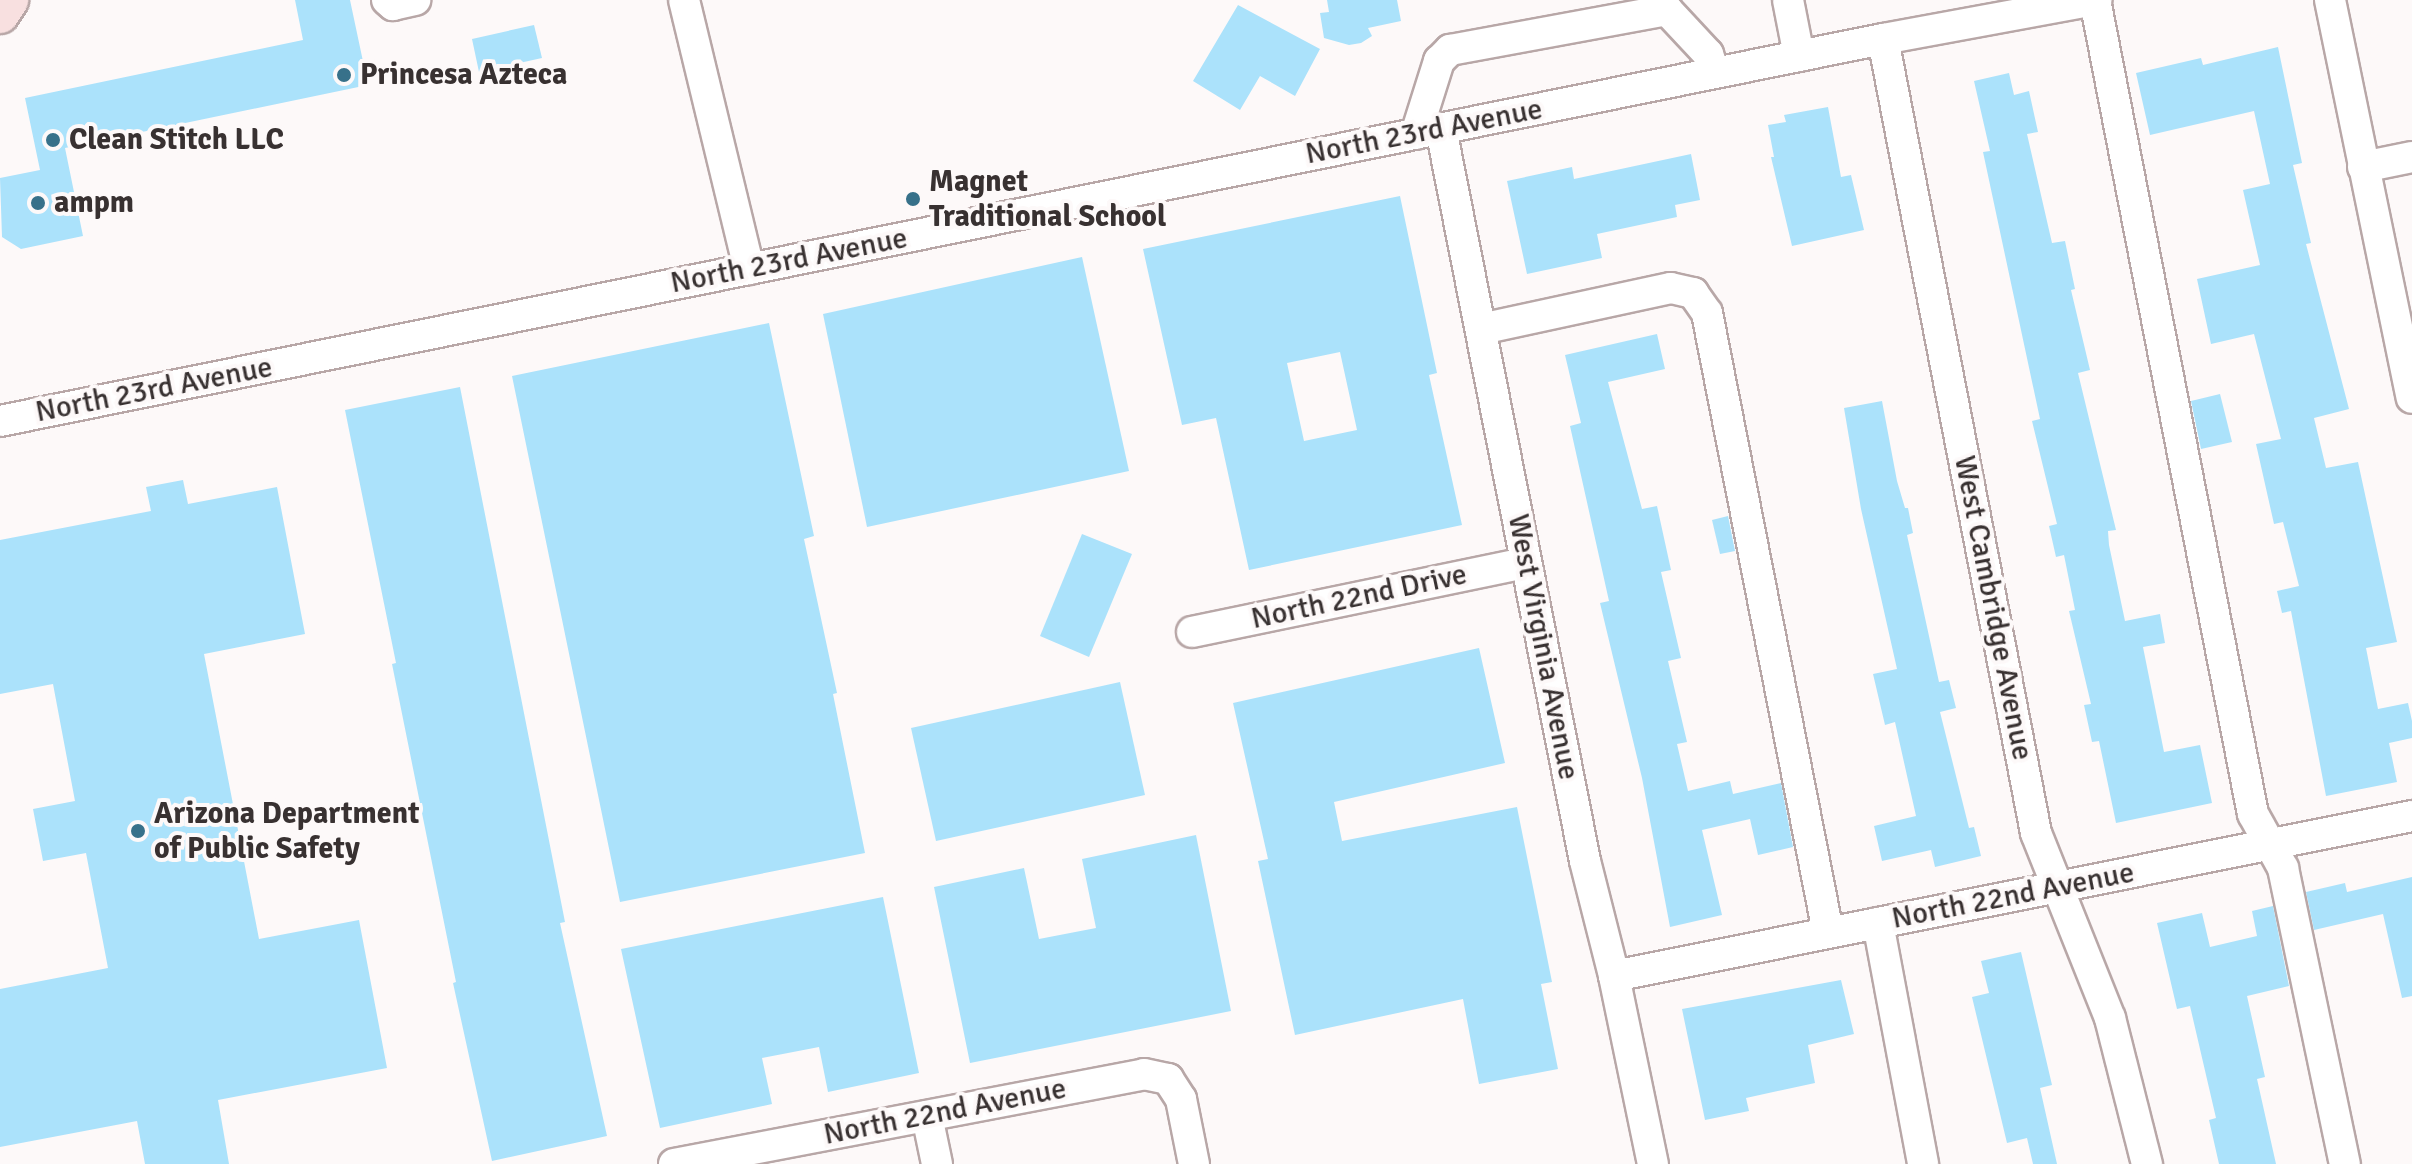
<!DOCTYPE html>
<style>
body{margin:0}
#map{position:relative;width:2412px;height:1164px;overflow:hidden;background:#fdf9f9;font-family:Signika,sans-serif}
div>[style]{position:absolute}
[style*='--x']{left:calc(var(--x)*1px);top:calc(var(--y)*1px);width:calc(var(--w)*1px);rotate:calc(var(--a)*1deg)}
.building>*{inset:0;background:#abe2fb}
.roads{filter:drop-shadow(2px 0 #b8a7a7) drop-shadow(-2px 0 #b8a7a7) drop-shadow(0 2px #b8a7a7) drop-shadow(0 -2px #b8a7a7)}
.minor>*{height:30px;margin:-15px;padding:0 15px;transform-origin:15px;border-radius:15px;background:#fff}
.major>*{height:38px;margin:-19px;padding:0 19px;transform-origin:19px;border-radius:19px;background:#f8e0e0}
.dots>*{width:22px;height:22px;translate:-50% -50%;box-sizing:border-box;border:4px solid #fdf9f9;border-radius:50%}
span{translate:-50% -50%;white-space:nowrap;text-align:center;line-height:1.15;-webkit-text-stroke:8px #fdf9f9;paint-order:stroke}
.poi-label{font-size:30px;color:#383131;font-weight:700}
.left{translate:0 -50%;text-align:left}
.street-label{font-size:30px;color:#383131}
</style>
<div id="map">
<div class="building">
<div style="clip-path:polygon(295px 0,350px 0,368px 85px,65px 148px,83px 236px,21px 249px,2px 237px,0 178px,40px 170px,25px 98px,303px 40px)"></div>
<div style="clip-path:polygon(1327px 0,1397px 0,1401px 21px,1368px 28px,1372px 36px,1361px 43px,1349px 45px,1324px 38px,1320px 13px,1329px 12px)"></div>
<div style="clip-path:polygon(1238px 5px,1320px 49px,1295px 96px,1260px 76px,1240px 110px,1193px 81px)"></div>
<div style="clip-path:polygon(534px 25px,542px 58px,479px 72px,472px 39px)"></div>
<div style="clip-path:polygon(2278px 47px,2302px 163px,2293px 165px,2311px 243px,2306px 244px,2349px 409px,2314px 418px,2326px 468px,2358px 462px,2397px 642px,2366px 648px,2378px 709px,2408px 703px,2412px 721px,2412px 738px,2389px 743px,2397px 782px,2326px 796px,2291px 611px,2282px 613px,2277px 591px,2299px 586px,2283px 522px,2274px 524px,2256px 444px,2281px 439px,2254px 334px,2211px 344px,2197px 279px,2260px 265px,2243px 190px,2270px 184px,2254px 111px,2150px 135px,2136px 73px,2201px 58px,2203px 65px)"></div>
<div style="clip-path:polygon(2009px 73px,2014px 95px,2029px 91px,2038px 132px,2027px 134px,2052px 243px,2065px 241px,2075px 289px,2071px 290px,2090px 370px,2078px 373px,2116px 530px,2108px 531px,2109px 545px,2125px 621px,2160px 614px,2165px 643px,2143px 647px,2164px 752px,2200px 745px,2212px 803px,2116px 823px,2099px 741px,2092px 742px,2084px 705px,2091px 704px,2069px 611px,2075px 610px,2064px 555px,2056px 557px,2049px 526px,2057px 524px,2032px 421px,2040px 419px,1983px 152px,1990px 151px,1974px 81px)"></div>
<div style="clip-path:polygon(1828px 107px,1841px 177px,1851px 175px,1864px 230px,1792px 246px,1771px 157px,1774px 157px,1768px 125px,1786px 122px,1784px 115px)"></div>
<div style="clip-path:polygon(1691px 154px,1700px 200px,1675px 205px,1677px 217px,1597px 234px,1602px 258px,1527px 274px,1507px 181px,1572px 167px,1574px 179px)"></div>
<div style="clip-path:polygon(evenodd,1400px 196px,1437px 373px,1429px 375px,1462px 525px,1249px 570px,1216px 418px,1182px 425px,1143px 249px,1400px 196px,1340px 352px,1357px 430px,1304px 441px,1287px 363px,1340px 352px)"></div>
<div style="clip-path:polygon(1082px 257px,1129px 471px,867px 527px,823px 314px)"></div>
<div style="clip-path:polygon(769px 323px,814px 536px,804px 539px,837px 693px,833px 694px,865px 853px,620px 902px,512px 376px)"></div>
<div style="clip-path:polygon(1657px 334px,1665px 369px,1608px 382px,1642px 509px,1657px 506px,1671px 570px,1661px 572px,1681px 658px,1668px 661px,1687px 742px,1677px 744px,1688px 791px,1730px 781px,1733px 794px,1781px 783px,1793px 847px,1758px 855px,1750px 819px,1702px 830px,1722px 915px,1670px 927px,1642px 778px,1600px 603px,1609px 601px,1570px 426px,1581px 423px,1565px 355px)"></div>
<div style="clip-path:polygon(460px 387px,565px 922px,560px 923px,607px 1136px,492px 1161px,453px 983px,456px 982px,392px 664px,396px 663px,345px 410px)"></div>
<div style="clip-path:polygon(2220px 394px,2232px 442px,2201px 449px,2191px 401px)"></div>
<div style="clip-path:polygon(1882px 401px,1897px 481px,1905px 508px,1908px 508px,1913px 533px,1907px 535px,1939px 682px,1949px 680px,1956px 708px,1940px 712px,1969px 828px,1974px 827px,1981px 856px,1935px 867px,1931px 850px,1882px 861px,1874px 826px,1916px 816px,1895px 722px,1885px 725px,1873px 674px,1897px 669px,1861px 509px,1844px 408px)"></div>
<div style="clip-path:polygon(183px 480px,188px 504px,277px 487px,305px 634px,204px 654px,259px 939px,359px 920px,387px 1068px,218px 1100px,229px 1164px,145px 1164px,137px 1121px,0 1147px,0 989px,108px 968px,86px 853px,43px 861px,33px 809px,75px 801px,53px 684px,0 694px,0 540px,151px 511px,146px 487px)"></div>
<div style="clip-path:polygon(1728px 516px,1735px 551px,1720px 554px,1712px 520px)"></div>
<div style="clip-path:polygon(1082px 534px,1132px 554px,1089px 657px,1040px 636px)"></div>
<div style="clip-path:polygon(1479px 648px,1505px 763px,1334px 802px,1342px 841px,1517px 807px,1552px 982px,1541px 984px,1558px 1069px,1479px 1084px,1463px 999px,1295px 1035px,1258px 861px,1268px 859px,1233px 703px)"></div>
<div style="clip-path:polygon(1120px 682px,1145px 795px,936px 841px,911px 728px)"></div>
<div style="clip-path:polygon(1196px 835px,1231px 1011px,970px 1063px,934px 887px,1024px 868px,1039px 939px,1096px 928px,1082px 859px)"></div>
<div style="clip-path:polygon(2412px 877px,2412px 996px,2402px 998px,2383px 914px,2314px 930px,2306px 892px,2345px 883px,2347px 892px)"></div>
<div style="clip-path:polygon(883px 897px,919px 1073px,828px 1092px,819px 1047px,762px 1058px,772px 1104px,660px 1128px,621px 949px)"></div>
<div style="clip-path:polygon(2273px 906px,2289px 986px,2247px 996px,2265px 1077px,2257px 1079px,2276px 1164px,2219px 1164px,2209px 1120px,2216px 1118px,2190px 1006px,2177px 1009px,2157px 923px,2202px 913px,2210px 947px,2257px 936px,2252px 911px)"></div>
<div style="clip-path:polygon(2021px 952px,2052px 1085px,2040px 1088px,2057px 1164px,2033px 1164px,2027px 1138px,2007px 1143px,1972px 997px,1989px 993px,1981px 961px)"></div>
<div style="clip-path:polygon(1841px 980px,1854px 1034px,1808px 1045px,1815px 1083px,1746px 1098px,1749px 1111px,1705px 1120px,1682px 1009px)"></div>
</div>
<div class="roads">
<div class="minor">
<div style="--x:387;--y:0;--w:8;--a:40"></div>
<div style="--x:393;--y:5;--w:23;--a:-13"></div>
<div style="--x:684;--y:0;--w:277;--a:76.4"></div>
<div style="--x:1788;--y:0;--w:57;--a:78.9"></div>
<div style="--x:2095;--y:0;--w:829;--a:79.02"></div>
<div style="--x:2253;--y:814;--w:62;--a:60.9"></div>
<div style="--x:2283;--y:868;--w:302;--a:78.2"></div>
<div style="--x:2330;--y:0;--w:406;--a:78.4"></div>
<div style="--x:1883;--y:39;--w:809;--a:79.09"></div>
<div style="--x:2036;--y:833;--w:199;--a:68.2"></div>
<div style="--x:2110;--y:1018;--w:151;--a:75.8"></div>
<div style="--x:1441;--y:129;--w:746;--a:78.87"></div>
<div style="--x:1585;--y:861;--w:119;--a:75.8"></div>
<div style="--x:1614;--y:976;--w:192;--a:78.3"></div>
<div style="--x:1416;--y:134;--w:77;--a:-72.5"></div>
<div style="--x:1439;--y:61;--w:16;--a:-45"></div>
<div style="--x:1450;--y:50;--w:221;--a:-10.4"></div>
<div style="--x:1667;--y:10;--w:60;--a:47"></div>
<div style="--x:1708;--y:54;--w:20;--a:72"></div>
<div style="--x:2363;--y:167;--w:50;--a:-11.5"></div>
<div style="--x:1481;--y:329;--w:194;--a:-12.2"></div>
<div style="--x:1671;--y:288;--w:23;--a:13"></div>
<div style="--x:1693;--y:293;--w:24;--a:55"></div>
<div style="--x:1707;--y:313;--w:631;--a:78.94"></div>
<div style="--x:0;--y:421;--w:1921;--a:-11.47"></div>
<div style="--x:1883;--y:39;--w:217;--a:-10.4"></div>
<div style="--x:1192;--y:632;--w:341;--a:-11.7"></div>
<div style="--x:1878;--y:923;--w:245;--a:79.4"></div>
<div style="--x:1614;--y:976;--w:814;--a:-11.34"></div>
<div style="--x:927;--y:1116;--w:49;--a:78.2"></div>
<div style="--x:674;--y:1164;--w:479;--a:-10.8"></div>
<div style="--x:1144;--y:1074;--w:25;--a:12"></div>
<div style="--x:1168;--y:1079;--w:24;--a:57"></div>
<div style="--x:1181;--y:1099;--w:66;--a:78.7"></div>
</div>
<div class="major">
<div style="--x:0;--y:14;--w:17;--a:-57"></div>
</div>
</div>
<div class="dots">
<div style="left:344px;top:75px;background:#37718a"></div>
<div style="left:53px;top:140px;background:#37718a"></div>
<div style="left:913px;top:199px;background:#37718a"></div>
<div style="left:38px;top:203px;background:#37718a"></div>
<div style="left:138px;top:831px;background:#37718a"></div>
</div>
<div class="poi-label">
<span class="left" style="left:360px;top:75px">Princesa Azteca</span>
<span class="left" style="left:69px;top:140px">Clean Stitch LLC</span>
<span class="left" style="left:929px;top:199px">Magnet<br>Traditional School</span>
<span class="left" style="left:54px;top:203px">ampm</span>
<span class="left" style="left:154px;top:831px">Arizona Department<br>of Public Safety</span>
</div>
<div class="street-label">
<span style="left:1424px;top:132px;rotate:-11deg">North 23rd Avenue</span>
<span style="left:789px;top:261px;rotate:-11deg">North 23rd Avenue</span>
<span style="left:154px;top:390px;rotate:-11deg">North 23rd Avenue</span>
<span style="left:1359px;top:597px;rotate:-12deg">North 22nd Drive</span>
<span style="left:1993px;top:608px;rotate:79deg">West Cambridge Avenue</span>
<span style="left:1543px;top:647px;rotate:79deg">West Virginia Avenue</span>
<span style="left:2013px;top:896px;rotate:-11deg">North 22nd Avenue</span>
<span style="left:945px;top:1112px;rotate:-11deg">North 22nd Avenue</span>
</div>
</div>
